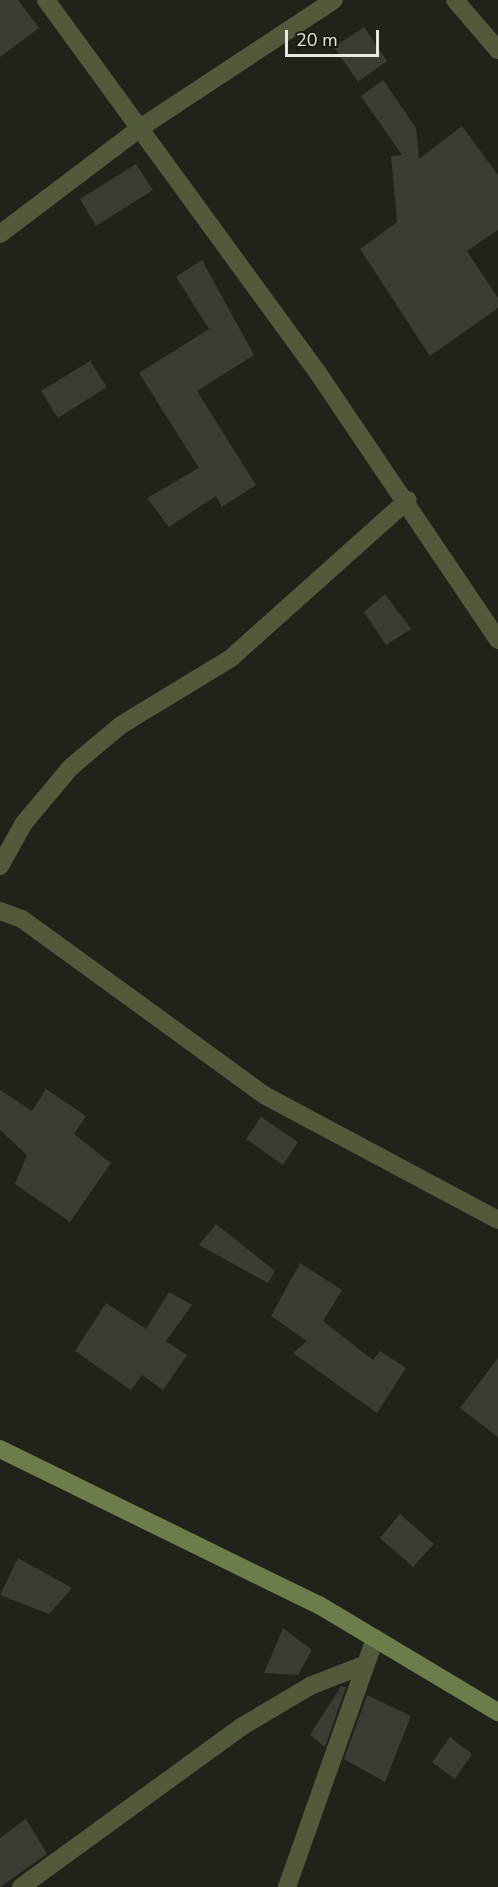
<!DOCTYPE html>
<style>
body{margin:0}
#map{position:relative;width:498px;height:1887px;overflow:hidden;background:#1f2319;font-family:"Nunito Sans",sans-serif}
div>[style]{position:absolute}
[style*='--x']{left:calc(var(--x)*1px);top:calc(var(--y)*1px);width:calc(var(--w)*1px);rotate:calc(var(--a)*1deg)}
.building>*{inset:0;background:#3a3d33}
.street>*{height:18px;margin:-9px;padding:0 9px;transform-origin:9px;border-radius:9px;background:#515b3c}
.secondary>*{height:18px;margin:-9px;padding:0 9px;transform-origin:9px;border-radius:9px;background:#6c7c4a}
span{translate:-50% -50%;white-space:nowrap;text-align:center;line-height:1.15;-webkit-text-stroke:5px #161910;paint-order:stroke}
.scale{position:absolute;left:285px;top:30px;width:94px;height:27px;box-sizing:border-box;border:3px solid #e5e7e1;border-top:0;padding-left:8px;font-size:18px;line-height:21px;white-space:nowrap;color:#e5e7e1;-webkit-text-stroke:4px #161910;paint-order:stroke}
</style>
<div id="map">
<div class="building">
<div style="clip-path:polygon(0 0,18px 0,39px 28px,0 57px)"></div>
<div style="clip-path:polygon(364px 27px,387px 61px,358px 82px,334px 47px)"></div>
<div style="clip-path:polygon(383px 80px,416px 128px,419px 159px,462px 126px,498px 175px,498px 230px,467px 251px,498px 298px,498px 308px,430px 356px,360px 249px,397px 222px,391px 156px,402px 155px,361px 96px)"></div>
<div style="clip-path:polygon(136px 164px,153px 190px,96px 226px,80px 199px)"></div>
<div style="clip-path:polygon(202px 260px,254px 355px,197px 391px,256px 485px,222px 507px,216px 496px,169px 527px,147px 498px,199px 468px,139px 373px,209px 329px,176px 277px)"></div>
<div style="clip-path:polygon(90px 361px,107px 387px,58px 418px,41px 391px)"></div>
<div style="clip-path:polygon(385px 594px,411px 629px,386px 645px,364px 612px)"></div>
<div style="clip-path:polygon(46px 1089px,86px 1116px,74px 1134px,111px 1163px,70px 1222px,15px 1184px,27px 1155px,0 1130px,0 1090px,32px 1111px)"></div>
<div style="clip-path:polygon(261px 1117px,298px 1142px,283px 1165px,246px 1139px)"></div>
<div style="clip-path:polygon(216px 1224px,275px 1271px,268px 1283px,199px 1245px)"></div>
<div style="clip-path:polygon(300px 1263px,342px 1290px,323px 1321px,373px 1360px,380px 1351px,406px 1368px,377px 1413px,293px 1353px,307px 1341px,271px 1316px)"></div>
<div style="clip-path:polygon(169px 1292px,192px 1305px,166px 1341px,187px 1355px,163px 1390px,142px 1375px,131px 1390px,75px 1351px,106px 1303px,146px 1329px)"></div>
<div style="clip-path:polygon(498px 1358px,498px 1437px,460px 1408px)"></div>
<div style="clip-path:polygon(400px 1514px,434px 1544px,413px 1567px,380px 1538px)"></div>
<div style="clip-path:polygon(18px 1558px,72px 1588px,49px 1614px,0 1595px)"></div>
<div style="clip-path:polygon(283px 1628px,312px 1650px,298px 1675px,264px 1673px)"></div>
<div style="clip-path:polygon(341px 1686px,346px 1687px,325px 1747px,310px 1735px)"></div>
<div style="clip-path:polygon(367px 1695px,411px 1716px,385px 1782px,344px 1759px)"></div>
<div style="clip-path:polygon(450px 1737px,472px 1754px,455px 1779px,432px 1762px)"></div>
<div style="clip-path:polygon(26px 1819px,47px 1854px,0 1887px,0 1838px)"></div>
</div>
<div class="street">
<div style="--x:46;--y:0;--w:462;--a:53.9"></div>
<div style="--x:318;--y:373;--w:322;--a:56"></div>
<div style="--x:455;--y:0;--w:66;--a:49.3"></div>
<div style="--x:0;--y:234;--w:176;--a:-37.1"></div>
<div style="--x:140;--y:128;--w:232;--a:-33.4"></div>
<div style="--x:0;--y:866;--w:49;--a:-60.8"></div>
<div style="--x:24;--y:823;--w:73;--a:-50"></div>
<div style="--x:71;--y:767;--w:65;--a:-40"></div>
<div style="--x:121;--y:725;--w:129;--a:-31.3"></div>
<div style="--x:231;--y:658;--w:237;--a:-41.8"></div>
<div style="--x:0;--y:911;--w:23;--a:20"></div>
<div style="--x:22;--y:919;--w:299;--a:36"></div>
<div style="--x:264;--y:1095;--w:265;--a:28.1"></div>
<div style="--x:21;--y:1887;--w:272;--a:-36"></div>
<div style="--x:241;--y:1727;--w:80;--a:-30.7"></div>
<div style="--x:310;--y:1686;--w:60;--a:-21.4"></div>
<div style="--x:287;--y:1887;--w:264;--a:-70.5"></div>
</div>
<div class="secondary">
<div style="--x:0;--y:1449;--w:355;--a:26.1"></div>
<div style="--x:319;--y:1605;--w:209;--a:30.9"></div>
</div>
<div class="scale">20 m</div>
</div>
